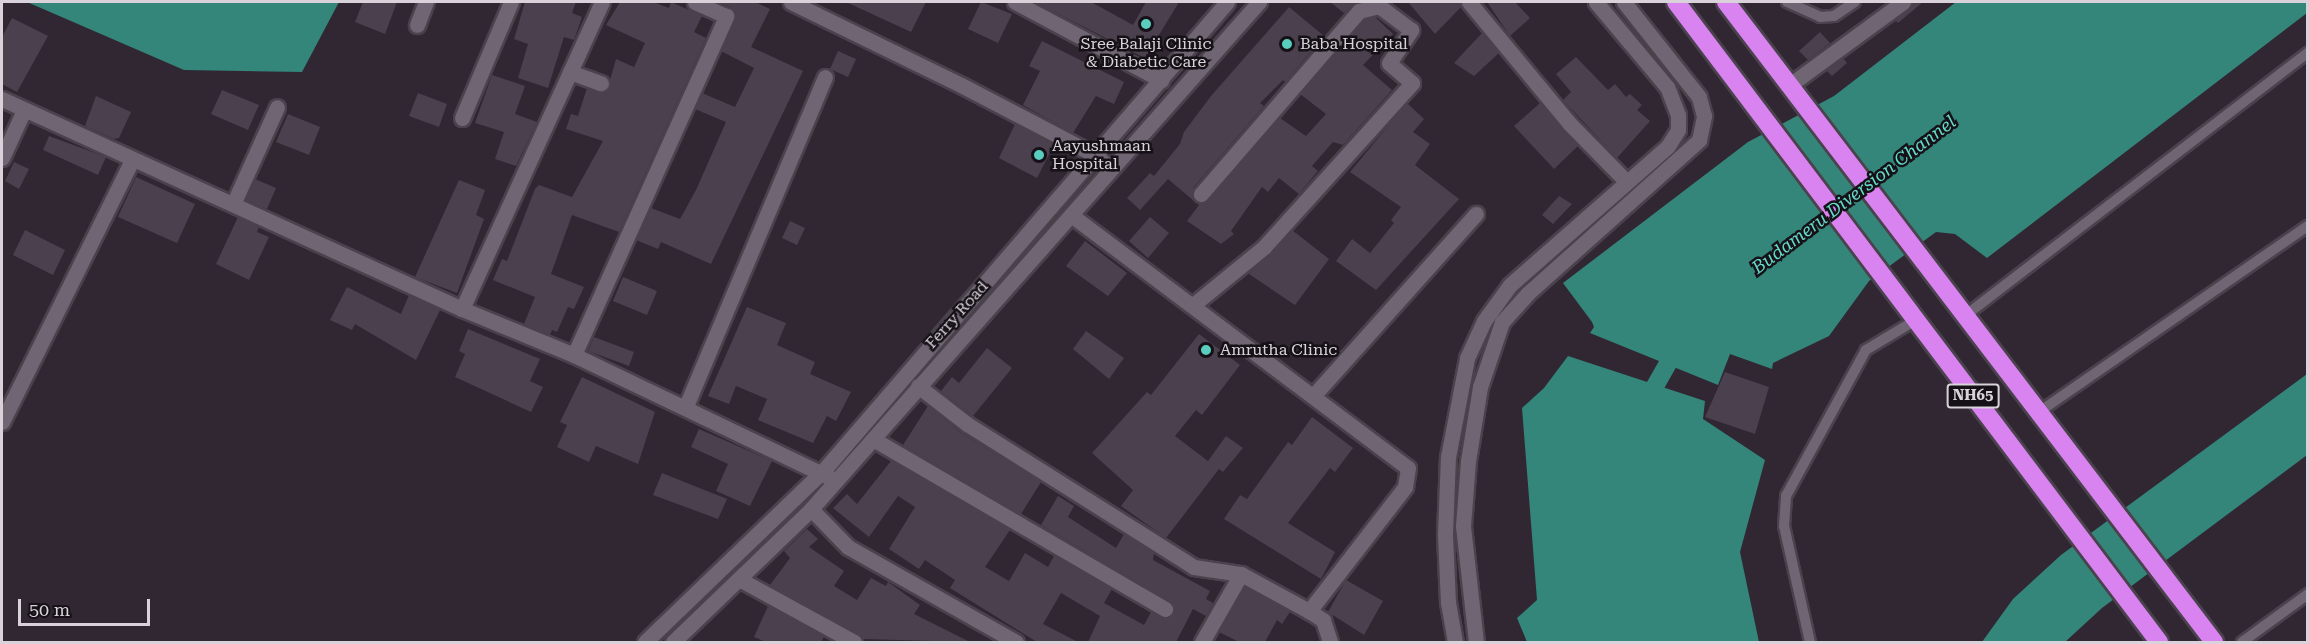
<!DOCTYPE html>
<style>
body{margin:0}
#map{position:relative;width:2309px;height:644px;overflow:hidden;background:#302733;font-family:"Roboto Serif",serif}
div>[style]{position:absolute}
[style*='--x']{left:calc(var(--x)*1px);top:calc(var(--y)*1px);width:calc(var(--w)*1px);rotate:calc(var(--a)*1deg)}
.water>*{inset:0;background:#34857a}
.canal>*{height:18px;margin:-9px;padding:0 9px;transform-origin:9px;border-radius:9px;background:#34857a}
.building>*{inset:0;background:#4b404e}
.roads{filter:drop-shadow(2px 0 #4a424c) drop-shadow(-2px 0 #4a424c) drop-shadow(0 2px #4a424c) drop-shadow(0 -2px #4a424c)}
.lane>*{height:10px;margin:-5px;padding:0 5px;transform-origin:5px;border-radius:5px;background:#706573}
.street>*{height:15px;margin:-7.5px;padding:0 7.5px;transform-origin:7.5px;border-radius:7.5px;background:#706573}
.secondary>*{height:15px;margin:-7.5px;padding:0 7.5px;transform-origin:7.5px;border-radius:7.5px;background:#706573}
.highway>*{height:18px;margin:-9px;padding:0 9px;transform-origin:9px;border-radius:9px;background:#d983f1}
.dots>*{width:16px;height:16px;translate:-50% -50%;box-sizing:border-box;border:3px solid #161117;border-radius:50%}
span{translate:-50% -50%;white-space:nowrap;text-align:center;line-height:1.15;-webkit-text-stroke:5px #161117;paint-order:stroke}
.shield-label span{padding:2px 4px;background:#161117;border:2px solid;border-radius:4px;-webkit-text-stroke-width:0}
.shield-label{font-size:15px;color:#d9d2da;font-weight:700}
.poi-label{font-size:16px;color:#d9d2da}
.left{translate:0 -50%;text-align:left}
.street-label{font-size:16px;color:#d9d2da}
.water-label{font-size:18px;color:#64dbcb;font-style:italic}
.frame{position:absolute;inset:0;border:3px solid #d9d2da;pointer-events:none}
.scale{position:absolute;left:18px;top:599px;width:132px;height:27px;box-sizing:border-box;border:3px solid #d9d2da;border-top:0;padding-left:8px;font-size:18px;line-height:21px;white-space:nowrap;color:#d9d2da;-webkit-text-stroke:4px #161117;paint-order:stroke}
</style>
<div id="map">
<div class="water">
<div style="clip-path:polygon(27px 2px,339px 2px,302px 72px,184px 70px)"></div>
<div style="clip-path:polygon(1956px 2px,2307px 2px,2307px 13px,1987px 258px,1955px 234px,1936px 232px,1869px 281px,1829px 336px,1773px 363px,1772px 369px,1730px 354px,1718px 385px,1590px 333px,1594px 327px,1592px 322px,1563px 283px,1748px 142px,1834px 96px)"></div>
<div style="clip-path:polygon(1568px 356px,1705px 401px,1703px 419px,1765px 460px,1740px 552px,1759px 642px,1527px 642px,1517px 618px,1537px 600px,1522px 408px,1544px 388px)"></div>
<div style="clip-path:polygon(2307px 374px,2307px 455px,2102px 608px,2065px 642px,1982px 642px,2013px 599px,2061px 555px)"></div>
</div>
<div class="canal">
<div style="--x:1648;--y:407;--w:20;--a:-72"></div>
<div style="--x:1654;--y:388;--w:51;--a:-60.4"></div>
</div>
<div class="building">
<div style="clip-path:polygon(363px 2px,397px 2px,385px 34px,355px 22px)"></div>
<div style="clip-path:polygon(525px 2px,576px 2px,572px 13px,582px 17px,574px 40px,564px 37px,548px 88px,518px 78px,528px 44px,514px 39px)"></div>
<div style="clip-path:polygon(620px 2px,653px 2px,669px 8px,671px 2px,702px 16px,694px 32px,706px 38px,619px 232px,572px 215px,551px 274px,584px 287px,574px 309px,568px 307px,557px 332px,552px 330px,550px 335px,524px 324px,535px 297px,493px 280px,502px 259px,507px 261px,535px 189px,539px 185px,572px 197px,603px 141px,566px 129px,571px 114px,578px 116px,587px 88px,607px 91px,616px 59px,634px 67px,645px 43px,606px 25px)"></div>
<div style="clip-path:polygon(718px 2px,755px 2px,770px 9px,751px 47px,803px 71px,711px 264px,661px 242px,658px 249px,636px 240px,651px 208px,680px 219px,696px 190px,726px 122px,695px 109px,702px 93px,735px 107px,754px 68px,721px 51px,736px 16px,731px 7px)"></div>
<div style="clip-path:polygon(846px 2px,926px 2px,911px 32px)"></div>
<div style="clip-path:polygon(981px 2px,1012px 14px,998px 43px,968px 29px)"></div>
<div style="clip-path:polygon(1035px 2px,1091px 2px,1133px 25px,1146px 2px,1179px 2px,1145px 58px)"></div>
<div style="clip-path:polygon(1330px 2px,1352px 2px,1354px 3px,1344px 13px)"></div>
<div style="clip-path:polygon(1408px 2px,1460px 2px,1461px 7px,1435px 34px)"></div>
<div style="clip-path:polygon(1487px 2px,1515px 2px,1530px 18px,1510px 36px)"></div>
<div style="clip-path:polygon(1913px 2px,1923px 2px,1898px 23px,1895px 20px)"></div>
<div style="clip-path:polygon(1289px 7px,1324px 36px,1285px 82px,1283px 80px,1260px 103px,1264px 106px,1193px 188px,1194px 201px,1168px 179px,1140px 210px,1127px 198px,1150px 173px,1154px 176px,1180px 144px,1184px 132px,1211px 96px)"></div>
<div style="clip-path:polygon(1375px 17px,1393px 34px,1363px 65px,1392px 90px,1343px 145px,1333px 142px,1312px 166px,1318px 171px,1299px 194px,1279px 178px,1268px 192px,1262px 187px,1231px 231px,1234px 234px,1221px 244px,1187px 221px,1199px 205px,1196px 202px,1208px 200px,1280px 118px,1306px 136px,1326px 114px,1300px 94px,1364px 20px)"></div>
<div style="clip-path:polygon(12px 18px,48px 36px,17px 92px,2px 84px,2px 37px)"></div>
<div style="clip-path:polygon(1820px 32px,1830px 43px,1808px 60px,1799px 51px)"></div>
<div style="clip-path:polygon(1482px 33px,1499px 53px,1474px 76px,1454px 63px)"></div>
<div style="clip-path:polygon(1042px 41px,1124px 82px,1114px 104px,1096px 96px,1073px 133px,1023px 105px,1040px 71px,1029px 66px)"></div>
<div style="clip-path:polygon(838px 51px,856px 59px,848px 77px,830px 69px)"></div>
<div style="clip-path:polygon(1576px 57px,1608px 90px,1615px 84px,1626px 97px,1630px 94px,1642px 105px,1637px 110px,1650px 121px,1617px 158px,1563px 100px,1571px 92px,1556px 74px)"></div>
<div style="clip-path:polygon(1843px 58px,1847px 63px,1832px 76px,1826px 70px)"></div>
<div style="clip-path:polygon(492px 75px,525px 86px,515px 114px,537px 122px,516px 166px,495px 159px,504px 132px,475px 123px)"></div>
<div style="clip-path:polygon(222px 90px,259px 105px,248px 130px,211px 114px)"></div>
<div style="clip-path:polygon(418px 93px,447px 104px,439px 127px,409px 116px)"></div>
<div style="clip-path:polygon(96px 96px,131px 112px,119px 138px,114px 139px,85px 126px)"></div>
<div style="clip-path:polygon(1407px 103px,1424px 119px,1413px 132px,1430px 144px,1415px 165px,1459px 199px,1376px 290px,1336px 261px,1352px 239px,1370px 253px,1394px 223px,1391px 220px,1401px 207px,1350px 172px)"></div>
<div style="clip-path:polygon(1540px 103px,1578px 146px,1554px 169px,1514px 126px)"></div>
<div style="clip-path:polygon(288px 114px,320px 127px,309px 155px,276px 142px)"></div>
<div style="clip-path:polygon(1015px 124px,1054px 145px,1037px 178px,999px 158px)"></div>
<div style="clip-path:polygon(49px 136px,106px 157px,98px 175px,43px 150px)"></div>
<div style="clip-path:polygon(14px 162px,29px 169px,19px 189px,5px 181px)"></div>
<div style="clip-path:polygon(136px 177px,195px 204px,177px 243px,118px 217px)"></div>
<div style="clip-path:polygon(255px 179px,276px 188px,267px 209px,246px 200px)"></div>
<div style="clip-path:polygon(459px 180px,485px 190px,476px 215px,484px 219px,457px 293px,415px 277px)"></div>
<div style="clip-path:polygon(1559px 196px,1572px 204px,1553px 224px,1542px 215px)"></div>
<div style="clip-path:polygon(238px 217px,259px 227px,257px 232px,269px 237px,249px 280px,216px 264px)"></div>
<div style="clip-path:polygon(1150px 217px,1169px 233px,1148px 258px,1129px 241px)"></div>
<div style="clip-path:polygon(790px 221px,805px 228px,797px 245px,782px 238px)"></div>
<div style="clip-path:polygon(25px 230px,65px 250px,53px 275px,13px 255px)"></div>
<div style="clip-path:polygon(1292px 230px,1329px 259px,1295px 305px,1249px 274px)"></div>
<div style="clip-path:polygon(1085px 241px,1127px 273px,1108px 296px,1066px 266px)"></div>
<div style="clip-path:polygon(623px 277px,657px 291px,647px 315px,613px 301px)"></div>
<div style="clip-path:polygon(347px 287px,401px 314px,409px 295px,440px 310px,416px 360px,355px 324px,352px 330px,330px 320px)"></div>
<div style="clip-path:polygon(747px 307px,786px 323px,777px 345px,815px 362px,810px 374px,851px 392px,836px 421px,827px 416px,813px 443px,758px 420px,767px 399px,736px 386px,729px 404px,708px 396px)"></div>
<div style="clip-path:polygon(468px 329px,540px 359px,530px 381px,543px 387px,531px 412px,455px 377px,465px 354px,459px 351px)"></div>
<div style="clip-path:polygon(1086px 331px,1124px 358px,1109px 379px,1073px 349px)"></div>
<div style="clip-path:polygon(1199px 334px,1240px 365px,1202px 415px,1196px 410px,1175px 436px,1208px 461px,1226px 436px,1243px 448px,1223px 472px,1219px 469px,1166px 538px,1121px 506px,1133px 490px,1092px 453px,1147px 392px,1151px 395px)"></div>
<div style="clip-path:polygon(594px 337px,634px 352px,629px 366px,588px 351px)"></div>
<div style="clip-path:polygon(987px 348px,1012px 368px,973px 416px,941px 391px,952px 377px,959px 383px)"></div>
<div style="clip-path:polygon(1725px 372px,1769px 387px,1755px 434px,1705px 417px)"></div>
<div style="clip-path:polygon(582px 377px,655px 412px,638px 464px,596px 446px,589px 462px,557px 447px,567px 425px,560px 422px)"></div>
<div style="clip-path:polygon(928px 406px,960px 432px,1041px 482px,1021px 514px,903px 445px)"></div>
<div style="clip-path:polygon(1312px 417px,1353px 448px,1335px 472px,1330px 468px,1288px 523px,1335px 552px,1321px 579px,1224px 519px,1240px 495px,1247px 499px,1288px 442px,1292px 445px)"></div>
<div style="clip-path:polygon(699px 429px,772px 461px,750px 506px,716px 491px,728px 464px,691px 447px)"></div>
<div style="clip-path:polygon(891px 461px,1010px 530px,985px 567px,1009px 581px,1025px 553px,1048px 567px,1054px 556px,1112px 589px,1104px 603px,1144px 625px,1151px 612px,1164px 619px,1174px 613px,1170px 601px,1041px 525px,1058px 496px,1074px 506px,1068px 517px,1116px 548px,1124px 534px,1154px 553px,1153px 560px,1210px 591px,1206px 599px,1213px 603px,1206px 616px,1193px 609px,1176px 642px,1088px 642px,1100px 616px,1061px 593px,1043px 624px,1078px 642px,1037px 642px,950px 588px,955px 580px,925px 560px,919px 569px,889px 549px,915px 507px,898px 496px,869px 537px,833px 508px,847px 494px,857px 504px)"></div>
<div style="clip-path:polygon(662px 473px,727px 499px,718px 519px,653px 495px)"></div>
<div style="clip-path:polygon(807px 529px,818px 539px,809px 547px,844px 571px,834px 586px,857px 600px,871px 578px,886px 586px,888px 582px,920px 605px,914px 614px,970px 642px,863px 639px,770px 585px,790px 558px,784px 551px)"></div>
<div style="clip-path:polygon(1346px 580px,1383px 601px,1364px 635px,1328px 612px)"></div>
<div style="clip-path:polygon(1245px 587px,1290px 612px,1282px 624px,1277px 620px,1265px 642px,1239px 642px,1219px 632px)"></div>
<div style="clip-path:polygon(768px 606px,824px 637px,821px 642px,766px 642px,754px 637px)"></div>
</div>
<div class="roads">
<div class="lane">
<div style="--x:1787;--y:2;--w:36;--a:24"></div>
<div style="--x:1820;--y:17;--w:14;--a:-4"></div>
<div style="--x:1834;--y:16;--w:25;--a:-34"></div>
<div style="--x:1966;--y:315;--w:431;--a:-37.5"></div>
<div style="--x:2039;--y:412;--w:327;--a:-34.7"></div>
<div style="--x:1810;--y:642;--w:119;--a:-102.6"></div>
<div style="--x:1784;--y:526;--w:30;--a:-86"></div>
<div style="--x:1786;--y:496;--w:166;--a:-61.3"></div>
<div style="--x:1866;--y:350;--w:58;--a:-31"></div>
<div style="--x:2242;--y:642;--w:82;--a:-36"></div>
</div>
<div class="street">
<div style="--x:791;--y:2;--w:189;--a:26"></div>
<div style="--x:961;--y:85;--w:151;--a:27.6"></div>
<div style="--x:1095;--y:155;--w:20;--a:41"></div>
<div style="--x:1015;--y:2;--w:166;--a:28.1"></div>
<div style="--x:1469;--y:2;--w:158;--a:50.4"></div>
<div style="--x:1570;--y:124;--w:80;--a:45.5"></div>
<div style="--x:417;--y:25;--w:25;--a:-69"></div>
<div style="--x:570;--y:72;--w:33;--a:20"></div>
<div style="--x:1791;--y:84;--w:139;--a:-36.2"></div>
<div style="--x:2;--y:99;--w:506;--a:24.54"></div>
<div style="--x:462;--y:309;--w:121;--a:22.3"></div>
<div style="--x:574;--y:355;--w:287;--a:25.6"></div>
<div style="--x:462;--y:118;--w:126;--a:-67.1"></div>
<div style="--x:2;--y:158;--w:53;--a:-65.4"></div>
<div style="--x:234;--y:202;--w:104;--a:-65.6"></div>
<div style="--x:1071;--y:215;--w:421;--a:36.9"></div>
<div style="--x:1408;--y:468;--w:19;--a:99"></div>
<div style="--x:1405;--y:487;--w:157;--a:127.7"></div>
<div style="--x:1193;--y:305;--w:92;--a:-39.2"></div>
<div style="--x:1264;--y:247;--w:221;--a:-47.9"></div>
<div style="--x:1412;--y:83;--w:30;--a:-139"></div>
<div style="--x:1389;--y:63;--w:40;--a:-56"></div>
<div style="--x:1411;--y:30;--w:40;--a:-143"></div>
<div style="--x:1379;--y:6;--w:21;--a:166"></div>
<div style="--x:1359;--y:11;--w:242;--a:130.8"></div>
<div style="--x:462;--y:309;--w:337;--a:-65.5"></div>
<div style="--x:574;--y:355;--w:372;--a:-65.8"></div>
<div style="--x:726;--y:16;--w:34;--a:-156"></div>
<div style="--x:918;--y:386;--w:62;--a:37.8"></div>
<div style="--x:967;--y:424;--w:268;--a:32.2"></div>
<div style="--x:1194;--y:567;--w:48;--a:8.5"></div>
<div style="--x:1241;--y:574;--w:77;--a:28.6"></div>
<div style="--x:1309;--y:611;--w:17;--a:33"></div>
<div style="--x:1323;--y:620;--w:23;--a:72"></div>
<div style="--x:1314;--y:395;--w:243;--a:-48.2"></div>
<div style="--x:686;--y:406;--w:357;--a:-67.1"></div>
<div style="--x:2;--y:422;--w:292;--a:-63.6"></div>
<div style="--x:873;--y:439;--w:338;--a:30.2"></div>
<div style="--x:811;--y:509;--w:53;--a:45.8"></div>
<div style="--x:848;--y:547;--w:193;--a:29.5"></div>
<div style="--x:739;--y:579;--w:131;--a:28.7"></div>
<div style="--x:1202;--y:642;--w:78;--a:-60.2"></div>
</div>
<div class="secondary">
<div style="--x:645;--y:642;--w:247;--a:-43.9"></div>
<div style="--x:823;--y:471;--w:619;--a:-49.26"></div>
<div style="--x:673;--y:642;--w:192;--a:-43.9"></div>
<div style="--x:811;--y:509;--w:677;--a:-48.54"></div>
<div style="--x:1455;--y:642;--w:40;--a:-100"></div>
<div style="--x:1448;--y:603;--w:69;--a:-92.5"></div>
<div style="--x:1445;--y:534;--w:77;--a:-87.8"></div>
<div style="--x:1448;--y:457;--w:101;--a:-79.1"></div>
<div style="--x:1467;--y:358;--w:41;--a:-65.3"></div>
<div style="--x:1484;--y:321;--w:44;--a:-54.2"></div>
<div style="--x:1510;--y:285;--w:210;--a:-41.3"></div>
<div style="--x:1668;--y:146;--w:19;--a:-58"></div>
<div style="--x:1678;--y:130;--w:15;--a:-90"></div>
<div style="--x:1678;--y:115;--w:30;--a:-111"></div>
<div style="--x:1667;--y:87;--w:111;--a:-129.9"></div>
<div style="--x:1476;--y:642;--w:117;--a:-96.4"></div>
<div style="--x:1463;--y:526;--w:65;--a:-85.6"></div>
<div style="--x:1468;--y:461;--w:75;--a:-80.8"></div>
<div style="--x:1480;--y:387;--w:69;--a:-71.3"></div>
<div style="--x:1502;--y:322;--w:38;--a:-48"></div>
<div style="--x:1527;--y:294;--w:231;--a:-41.8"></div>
<div style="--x:1699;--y:140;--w:25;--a:-78"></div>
<div style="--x:1704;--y:116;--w:20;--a:-105"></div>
<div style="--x:1699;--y:97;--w:121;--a:-128.3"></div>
</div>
<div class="highway">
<div style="--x:1676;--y:2;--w:802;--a:52.96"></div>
<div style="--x:1726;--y:2;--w:805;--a:52.67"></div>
</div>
</div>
<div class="dots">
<div style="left:1146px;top:24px;background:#59cebe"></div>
<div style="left:1287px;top:44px;background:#59cebe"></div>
<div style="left:1039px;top:155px;background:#59cebe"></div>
<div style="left:1206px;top:350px;background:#59cebe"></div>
</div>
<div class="shield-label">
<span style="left:1973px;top:396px">NH65</span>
</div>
<div class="poi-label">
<span style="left:1146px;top:53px">Sree Balaji Clinic<br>&amp; Diabetic Care</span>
<span class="left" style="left:1300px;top:44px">Baba Hospital</span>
<span class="left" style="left:1052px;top:155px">Aayushmaan<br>Hospital</span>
<span class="left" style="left:1220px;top:350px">Amrutha Clinic</span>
</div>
<div class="street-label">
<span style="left:957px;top:315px;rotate:-48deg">Ferry Road</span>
</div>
<div class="water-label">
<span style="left:1854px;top:195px;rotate:-37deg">Budameru Diversion Channel</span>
</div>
<div class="frame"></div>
<div class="scale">50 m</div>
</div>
